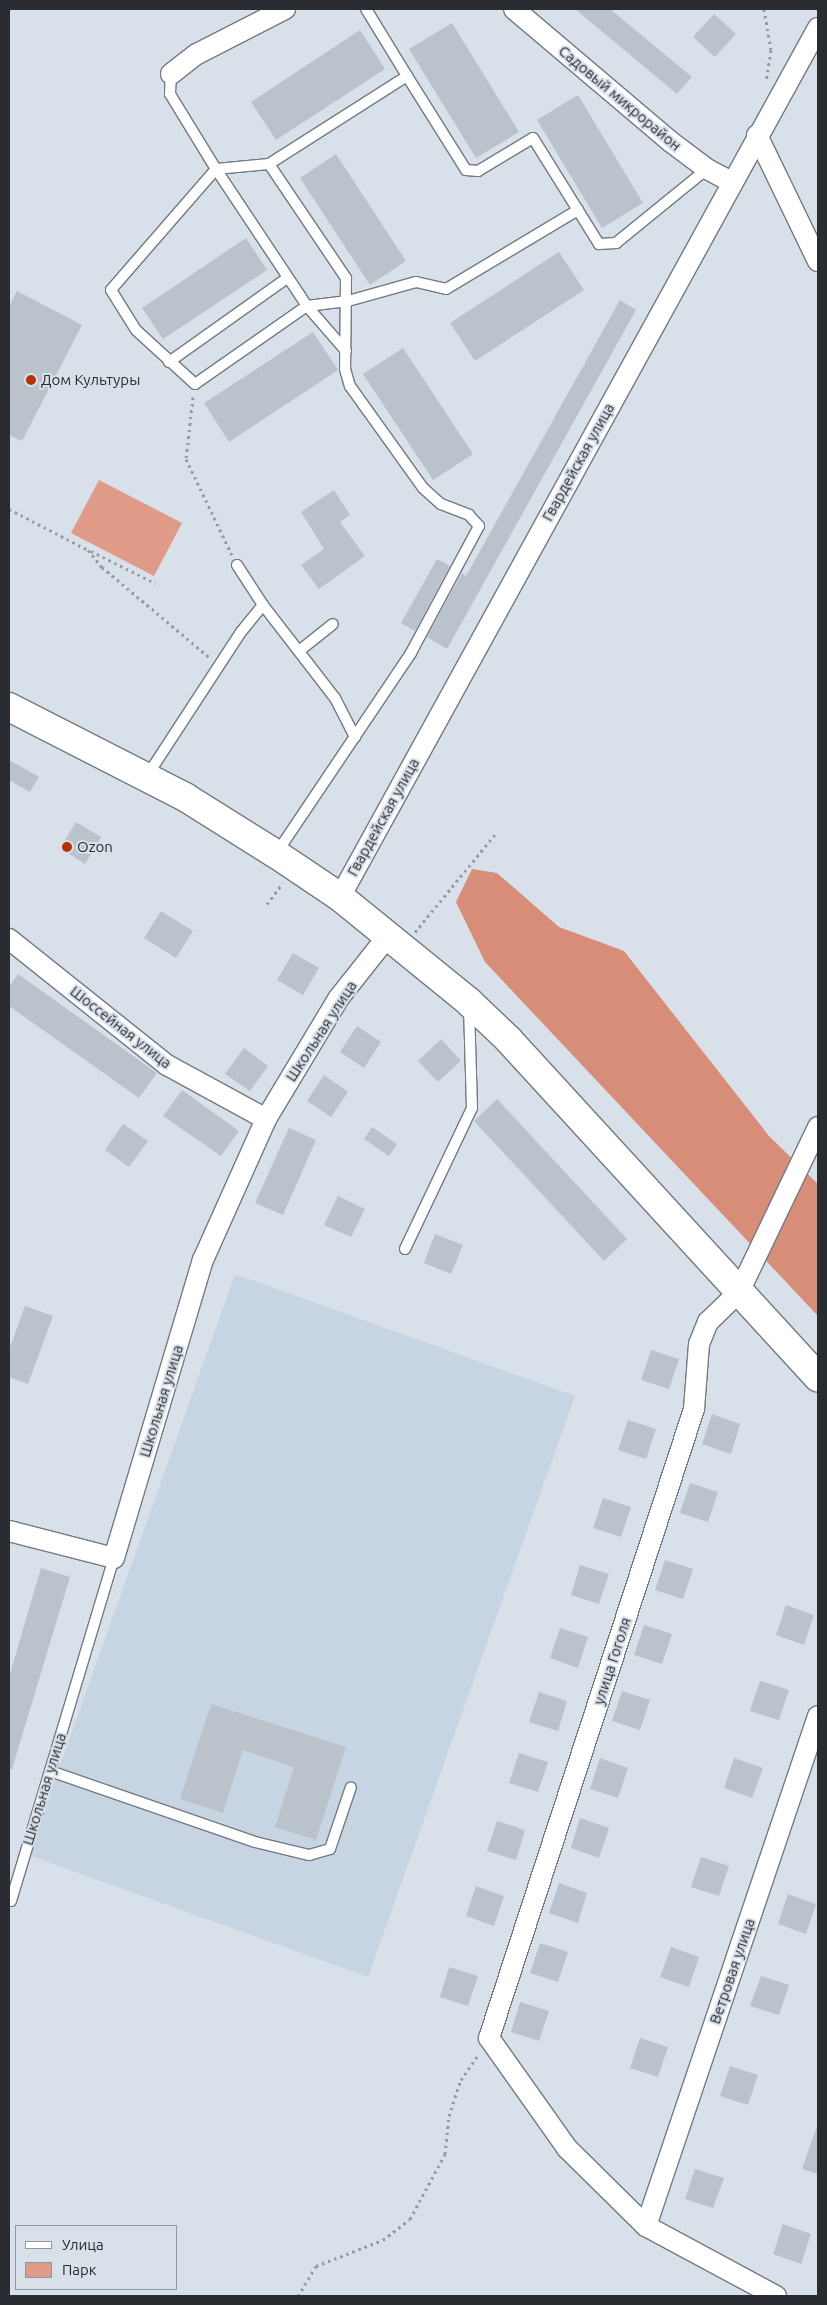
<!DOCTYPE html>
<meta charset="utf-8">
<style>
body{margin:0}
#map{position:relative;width:827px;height:2305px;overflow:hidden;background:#d8e0e9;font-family:Ubuntu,sans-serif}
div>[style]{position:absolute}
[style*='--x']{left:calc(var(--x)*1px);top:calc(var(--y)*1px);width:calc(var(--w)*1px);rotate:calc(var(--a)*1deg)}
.built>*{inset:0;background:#c7d5e2}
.green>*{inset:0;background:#df9a88}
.forest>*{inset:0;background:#d88d79}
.building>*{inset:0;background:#bac3cb}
.path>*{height:3px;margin-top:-1.5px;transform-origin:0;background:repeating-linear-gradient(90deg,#949aa1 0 2.5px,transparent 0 6.5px)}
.roads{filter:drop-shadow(1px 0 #737a82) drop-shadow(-1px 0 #737a82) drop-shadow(0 1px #737a82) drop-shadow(0 -1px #737a82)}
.service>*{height:10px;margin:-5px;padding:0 5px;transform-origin:5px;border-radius:5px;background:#fff}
.minor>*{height:20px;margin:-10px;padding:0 10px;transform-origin:10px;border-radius:10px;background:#fff}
.secondary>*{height:28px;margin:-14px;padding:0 14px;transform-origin:14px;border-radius:14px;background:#fff}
.dots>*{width:14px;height:14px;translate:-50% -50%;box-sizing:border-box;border:2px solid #d8e0e9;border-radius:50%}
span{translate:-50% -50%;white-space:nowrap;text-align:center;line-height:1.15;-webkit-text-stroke:4px #d8e0e9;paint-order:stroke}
.street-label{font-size:15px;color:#292c30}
.poi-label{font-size:15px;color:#292c30}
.left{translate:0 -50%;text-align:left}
.frame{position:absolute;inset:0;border:10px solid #292c30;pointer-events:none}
.legend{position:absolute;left:15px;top:2225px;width:162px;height:65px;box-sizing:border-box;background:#d8e0e9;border:1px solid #92989f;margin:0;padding:6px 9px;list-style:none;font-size:15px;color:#292c30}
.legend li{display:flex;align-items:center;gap:10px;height:25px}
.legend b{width:25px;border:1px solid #92989f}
</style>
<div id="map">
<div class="built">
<div style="clip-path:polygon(235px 1274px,575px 1396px,368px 1977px,28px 1855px)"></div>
</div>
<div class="green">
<div style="clip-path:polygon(99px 480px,182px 523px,154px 576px,71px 533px)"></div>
</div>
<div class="forest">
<div style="clip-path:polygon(472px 869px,497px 873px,559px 927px,624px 951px,769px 1136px,818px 1184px,818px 1316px,485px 962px,456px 902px)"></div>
</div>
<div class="building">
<div style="clip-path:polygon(575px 9px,610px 9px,692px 77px,677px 94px)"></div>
<div style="clip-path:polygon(714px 14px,736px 34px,715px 57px,693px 37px)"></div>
<div style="clip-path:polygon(452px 23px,519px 132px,476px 158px,409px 49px)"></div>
<div style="clip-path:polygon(360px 30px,385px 69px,276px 140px,251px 102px)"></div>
<div style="clip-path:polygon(578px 95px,643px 203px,602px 228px,537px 120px)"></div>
<div style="clip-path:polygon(336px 154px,406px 261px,370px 285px,300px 178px)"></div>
<div style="clip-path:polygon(246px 238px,267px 270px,163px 339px,142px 308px)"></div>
<div style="clip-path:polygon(559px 252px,584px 290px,475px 361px,450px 323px)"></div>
<div style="clip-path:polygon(17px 291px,82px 325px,22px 441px,9px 435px,9px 307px)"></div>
<div style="clip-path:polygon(620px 300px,636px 310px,447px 649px,427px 637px,462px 573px,466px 576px)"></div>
<div style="clip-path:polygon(313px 332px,338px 370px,229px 442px,204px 403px)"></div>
<div style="clip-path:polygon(403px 348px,473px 454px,433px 480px,363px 374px)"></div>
<div style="clip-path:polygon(334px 490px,350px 515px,340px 522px,365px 556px,319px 589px,301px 565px,324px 549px,301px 512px)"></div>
<div style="clip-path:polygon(437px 559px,450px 566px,415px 631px,401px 623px)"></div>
<div style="clip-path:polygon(9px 760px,39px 777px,30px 792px,9px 780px)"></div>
<div style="clip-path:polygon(76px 822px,101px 837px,85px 864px,60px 848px)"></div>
<div style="clip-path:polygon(161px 911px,193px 931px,176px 958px,144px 938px)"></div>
<div style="clip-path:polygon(293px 953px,319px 968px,303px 995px,277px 980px)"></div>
<div style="clip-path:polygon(18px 974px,157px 1073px,139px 1098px,9px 1006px,9px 987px)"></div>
<div style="clip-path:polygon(357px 1026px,381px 1042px,364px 1068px,340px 1052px)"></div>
<div style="clip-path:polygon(441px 1039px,461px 1061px,438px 1082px,418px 1061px)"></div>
<div style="clip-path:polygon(244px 1048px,268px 1066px,250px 1091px,225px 1074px)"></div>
<div style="clip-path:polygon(324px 1075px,348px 1092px,331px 1117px,307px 1101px)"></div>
<div style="clip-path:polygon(182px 1090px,239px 1131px,221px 1156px,163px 1116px)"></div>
<div style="clip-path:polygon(497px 1099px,627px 1239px,604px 1261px,474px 1121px)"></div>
<div style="clip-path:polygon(123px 1124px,148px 1141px,129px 1167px,105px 1150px)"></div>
<div style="clip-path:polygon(372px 1127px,397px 1144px,389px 1156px,364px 1139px)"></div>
<div style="clip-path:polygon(289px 1128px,316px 1140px,283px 1215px,255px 1203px)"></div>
<div style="clip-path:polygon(338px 1196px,365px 1209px,351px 1237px,324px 1225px)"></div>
<div style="clip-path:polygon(435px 1234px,463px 1245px,451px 1274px,424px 1263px)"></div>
<div style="clip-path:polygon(25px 1306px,53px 1316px,28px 1384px,9px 1377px,9px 1350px)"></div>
<div style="clip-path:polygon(651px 1350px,679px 1359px,669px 1389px,641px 1380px)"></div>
<div style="clip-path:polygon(712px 1414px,740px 1424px,731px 1454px,702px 1444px)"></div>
<div style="clip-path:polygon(628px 1420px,656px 1429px,646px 1459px,618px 1450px)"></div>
<div style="clip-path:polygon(690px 1483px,718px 1492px,708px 1522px,680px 1513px)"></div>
<div style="clip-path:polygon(603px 1498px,631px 1507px,621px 1537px,593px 1528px)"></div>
<div style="clip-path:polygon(665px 1560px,693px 1569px,683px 1599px,655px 1590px)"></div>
<div style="clip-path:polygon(580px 1565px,609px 1574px,599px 1604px,571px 1595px)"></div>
<div style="clip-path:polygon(41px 1568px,70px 1577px,12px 1769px,9px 1769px,9px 1677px)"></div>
<div style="clip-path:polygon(786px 1605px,814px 1615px,804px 1645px,776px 1635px)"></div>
<div style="clip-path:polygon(644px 1625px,672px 1634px,662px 1664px,634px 1655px)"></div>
<div style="clip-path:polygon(560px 1628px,588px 1637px,578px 1668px,550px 1658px)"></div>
<div style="clip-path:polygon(760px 1681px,789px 1690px,779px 1720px,750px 1711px)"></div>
<div style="clip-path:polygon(622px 1691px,650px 1700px,640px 1730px,612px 1721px)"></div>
<div style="clip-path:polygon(539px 1692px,567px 1701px,558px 1731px,529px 1722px)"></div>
<div style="clip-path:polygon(211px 1704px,346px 1747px,316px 1840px,275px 1827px,294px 1767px,243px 1750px,223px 1813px,180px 1799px)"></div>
<div style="clip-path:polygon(519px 1753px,548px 1762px,538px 1792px,509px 1783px)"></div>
<div style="clip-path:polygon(600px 1758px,628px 1768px,618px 1798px,590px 1789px)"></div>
<div style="clip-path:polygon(734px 1758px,763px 1768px,752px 1798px,724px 1788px)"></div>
<div style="clip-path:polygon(580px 1818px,609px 1828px,599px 1858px,571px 1848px)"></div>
<div style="clip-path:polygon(497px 1821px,525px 1830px,516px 1860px,487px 1851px)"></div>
<div style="clip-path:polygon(701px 1857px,729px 1866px,719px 1896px,691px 1887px)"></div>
<div style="clip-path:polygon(559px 1883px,587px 1893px,578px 1923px,549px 1913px)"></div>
<div style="clip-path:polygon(476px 1886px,504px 1896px,494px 1926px,466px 1916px)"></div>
<div style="clip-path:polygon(788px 1894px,816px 1904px,806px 1934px,778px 1924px)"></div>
<div style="clip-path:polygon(540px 1943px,568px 1952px,558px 1982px,530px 1973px)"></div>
<div style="clip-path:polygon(671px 1947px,699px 1957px,689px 1987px,660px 1977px)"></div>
<div style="clip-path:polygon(449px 1967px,478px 1976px,468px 2006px,440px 1997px)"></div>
<div style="clip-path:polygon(761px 1976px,789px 1985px,779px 2015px,750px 2006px)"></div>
<div style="clip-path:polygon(520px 2002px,549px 2011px,539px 2041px,511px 2032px)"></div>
<div style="clip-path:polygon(640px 2038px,668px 2047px,658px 2077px,630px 2068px)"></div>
<div style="clip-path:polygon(730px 2066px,758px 2075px,748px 2105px,720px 2096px)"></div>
<div style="clip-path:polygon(816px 2129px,818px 2129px,818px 2174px,802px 2169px)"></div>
<div style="clip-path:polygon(695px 2169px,724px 2178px,713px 2208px,685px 2199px)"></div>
<div style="clip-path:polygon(783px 2224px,811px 2234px,801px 2264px,773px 2254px)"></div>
</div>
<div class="path">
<div style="--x:764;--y:9;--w:42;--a:80.3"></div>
<div style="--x:771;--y:50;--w:32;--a:99"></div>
<div style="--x:193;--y:397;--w:62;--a:96.4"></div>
<div style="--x:186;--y:459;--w:106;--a:64.4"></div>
<div style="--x:9;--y:509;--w:89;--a:27.4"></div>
<div style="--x:88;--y:550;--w:22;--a:51"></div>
<div style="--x:102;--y:567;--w:140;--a:40.1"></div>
<div style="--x:91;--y:551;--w:72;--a:26.6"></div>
<div style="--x:267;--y:904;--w:26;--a:-53"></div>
<div style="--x:415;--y:932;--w:129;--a:-50.6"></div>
<div style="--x:298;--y:2296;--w:35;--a:-59"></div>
<div style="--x:316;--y:2266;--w:72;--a:-21.2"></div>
<div style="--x:383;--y:2240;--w:34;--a:-38"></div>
<div style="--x:410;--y:2219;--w:74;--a:-61.7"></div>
<div style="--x:445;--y:2154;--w:38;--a:-84"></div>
<div style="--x:449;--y:2116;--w:38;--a:-72"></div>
<div style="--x:461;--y:2080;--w:32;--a:-56"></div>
</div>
<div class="roads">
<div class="service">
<div style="--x:366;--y:9;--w:79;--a:58.5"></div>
<div style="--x:171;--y:74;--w:20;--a:93"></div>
<div style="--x:170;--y:94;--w:88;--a:58.5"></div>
<div style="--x:216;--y:169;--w:53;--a:-5.4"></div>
<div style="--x:269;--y:164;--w:138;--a:56"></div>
<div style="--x:346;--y:278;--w:91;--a:90.6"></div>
<div style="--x:345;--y:369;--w:18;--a:74"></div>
<div style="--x:350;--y:386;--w:125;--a:54.4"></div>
<div style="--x:423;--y:488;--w:24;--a:42"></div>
<div style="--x:441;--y:504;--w:30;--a:21"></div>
<div style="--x:469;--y:515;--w:15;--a:48"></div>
<div style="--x:479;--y:526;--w:144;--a:118.2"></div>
<div style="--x:411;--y:653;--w:242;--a:123.9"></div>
<div style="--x:269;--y:164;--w:164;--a:-32.5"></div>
<div style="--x:407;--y:76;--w:111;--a:57.9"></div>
<div style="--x:466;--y:170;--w:12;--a:5"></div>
<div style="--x:478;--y:171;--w:64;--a:-31"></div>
<div style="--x:533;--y:138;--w:125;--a:58.1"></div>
<div style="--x:599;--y:244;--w:17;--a:-3"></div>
<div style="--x:616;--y:243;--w:117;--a:-39.1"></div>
<div style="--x:346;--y:351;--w:60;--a:-130.9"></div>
<div style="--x:307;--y:306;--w:164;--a:-123.6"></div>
<div style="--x:216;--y:169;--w:160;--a:131"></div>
<div style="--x:111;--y:290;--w:47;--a:58"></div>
<div style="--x:136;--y:330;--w:80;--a:42.5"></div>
<div style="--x:195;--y:384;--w:136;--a:-34.9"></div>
<div style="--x:307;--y:306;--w:41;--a:-7"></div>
<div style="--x:348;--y:301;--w:71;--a:-15.6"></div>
<div style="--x:416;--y:282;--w:31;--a:13"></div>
<div style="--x:446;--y:289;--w:154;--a:-30.9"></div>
<div style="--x:169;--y:362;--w:145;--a:-35.4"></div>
<div style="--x:237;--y:565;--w:48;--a:57"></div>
<div style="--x:263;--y:605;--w:118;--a:52.3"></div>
<div style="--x:335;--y:698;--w:44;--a:62.9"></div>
<div style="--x:299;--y:651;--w:43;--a:-38.5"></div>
<div style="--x:147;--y:776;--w:172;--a:-56.9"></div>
<div style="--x:241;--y:632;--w:35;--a:-51"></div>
<div style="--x:405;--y:1249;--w:156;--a:-64.6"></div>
<div style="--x:472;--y:1108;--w:100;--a:-91.7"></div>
<div style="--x:50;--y:1771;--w:217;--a:19.1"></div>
<div style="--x:255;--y:1842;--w:56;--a:13.5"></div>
<div style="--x:309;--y:1855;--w:22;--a:-16"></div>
<div style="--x:330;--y:1849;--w:65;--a:-71.3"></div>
<div style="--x:11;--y:1901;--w:358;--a:-73.3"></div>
</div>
<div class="minor">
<div style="--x:514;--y:9;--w:206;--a:40.3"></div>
<div style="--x:671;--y:142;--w:45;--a:36.9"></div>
<div style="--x:707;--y:169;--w:27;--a:28"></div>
<div style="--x:171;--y:74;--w:33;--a:-38"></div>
<div style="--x:197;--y:54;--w:99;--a:-27.1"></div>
<div style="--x:757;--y:135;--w:140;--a:64.2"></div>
<div style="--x:340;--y:897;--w:992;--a:-61.19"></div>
<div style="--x:9;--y:939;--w:202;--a:38.6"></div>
<div style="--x:167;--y:1065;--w:113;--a:28.6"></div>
<div style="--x:9;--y:1531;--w:108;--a:14.4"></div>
<div style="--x:114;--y:1558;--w:311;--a:-73.4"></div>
<div style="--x:203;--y:1260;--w:154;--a:-65.9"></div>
<div style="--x:266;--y:1119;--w:140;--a:-59"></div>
<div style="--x:338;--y:999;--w:80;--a:-51.6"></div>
<div style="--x:646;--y:2226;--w:538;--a:-71.36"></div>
<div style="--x:776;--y:2296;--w:148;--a:-151.7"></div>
<div style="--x:646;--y:2226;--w:111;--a:-135.4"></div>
<div style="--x:567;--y:2148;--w:135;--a:-125.3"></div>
<div style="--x:489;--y:2038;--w:662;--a:-71.95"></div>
<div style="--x:694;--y:1409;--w:65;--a:-85.6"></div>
<div style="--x:699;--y:1344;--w:24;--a:-68"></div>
<div style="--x:708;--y:1322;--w:43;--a:-44.1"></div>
<div style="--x:739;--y:1292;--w:183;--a:-64.4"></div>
</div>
<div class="secondary">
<div style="--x:9;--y:707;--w:198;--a:27.1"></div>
<div style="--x:185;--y:797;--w:107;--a:32.1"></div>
<div style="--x:276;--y:854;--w:77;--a:33.9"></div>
<div style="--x:340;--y:897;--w:166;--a:39.1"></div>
<div style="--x:469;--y:1002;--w:54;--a:43.5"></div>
<div style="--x:508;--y:1039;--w:459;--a:47.5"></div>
</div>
</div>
<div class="dots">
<div style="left:31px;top:380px;background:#ba3101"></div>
<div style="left:67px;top:847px;background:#ba3101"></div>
</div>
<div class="street-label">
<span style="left:620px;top:98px;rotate:40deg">Садовый микрорайон</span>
<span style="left:578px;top:462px;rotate:-61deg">Гвардейская улица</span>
<span style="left:383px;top:817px;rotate:-61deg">Гвардейская улица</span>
<span style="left:121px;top:1027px;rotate:38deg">Шоссейная улица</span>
<span style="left:321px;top:1031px;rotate:-57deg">Школьная улица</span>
<span style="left:161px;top:1401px;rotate:-73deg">Школьная улица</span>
<span style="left:612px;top:1661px;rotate:-72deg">улица Гоголя</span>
<span style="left:44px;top:1789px;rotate:-73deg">Школьная улица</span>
<span style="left:732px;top:1971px;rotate:-71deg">Ветровая улица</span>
</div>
<div class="poi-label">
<span class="left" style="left:41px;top:380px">Дом Культуры</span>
<span class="left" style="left:77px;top:847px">Ozon</span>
</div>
<div class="frame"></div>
<ul class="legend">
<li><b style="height:6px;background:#fff"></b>Улица</li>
<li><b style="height:14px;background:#df9a88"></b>Парк</li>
</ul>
</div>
